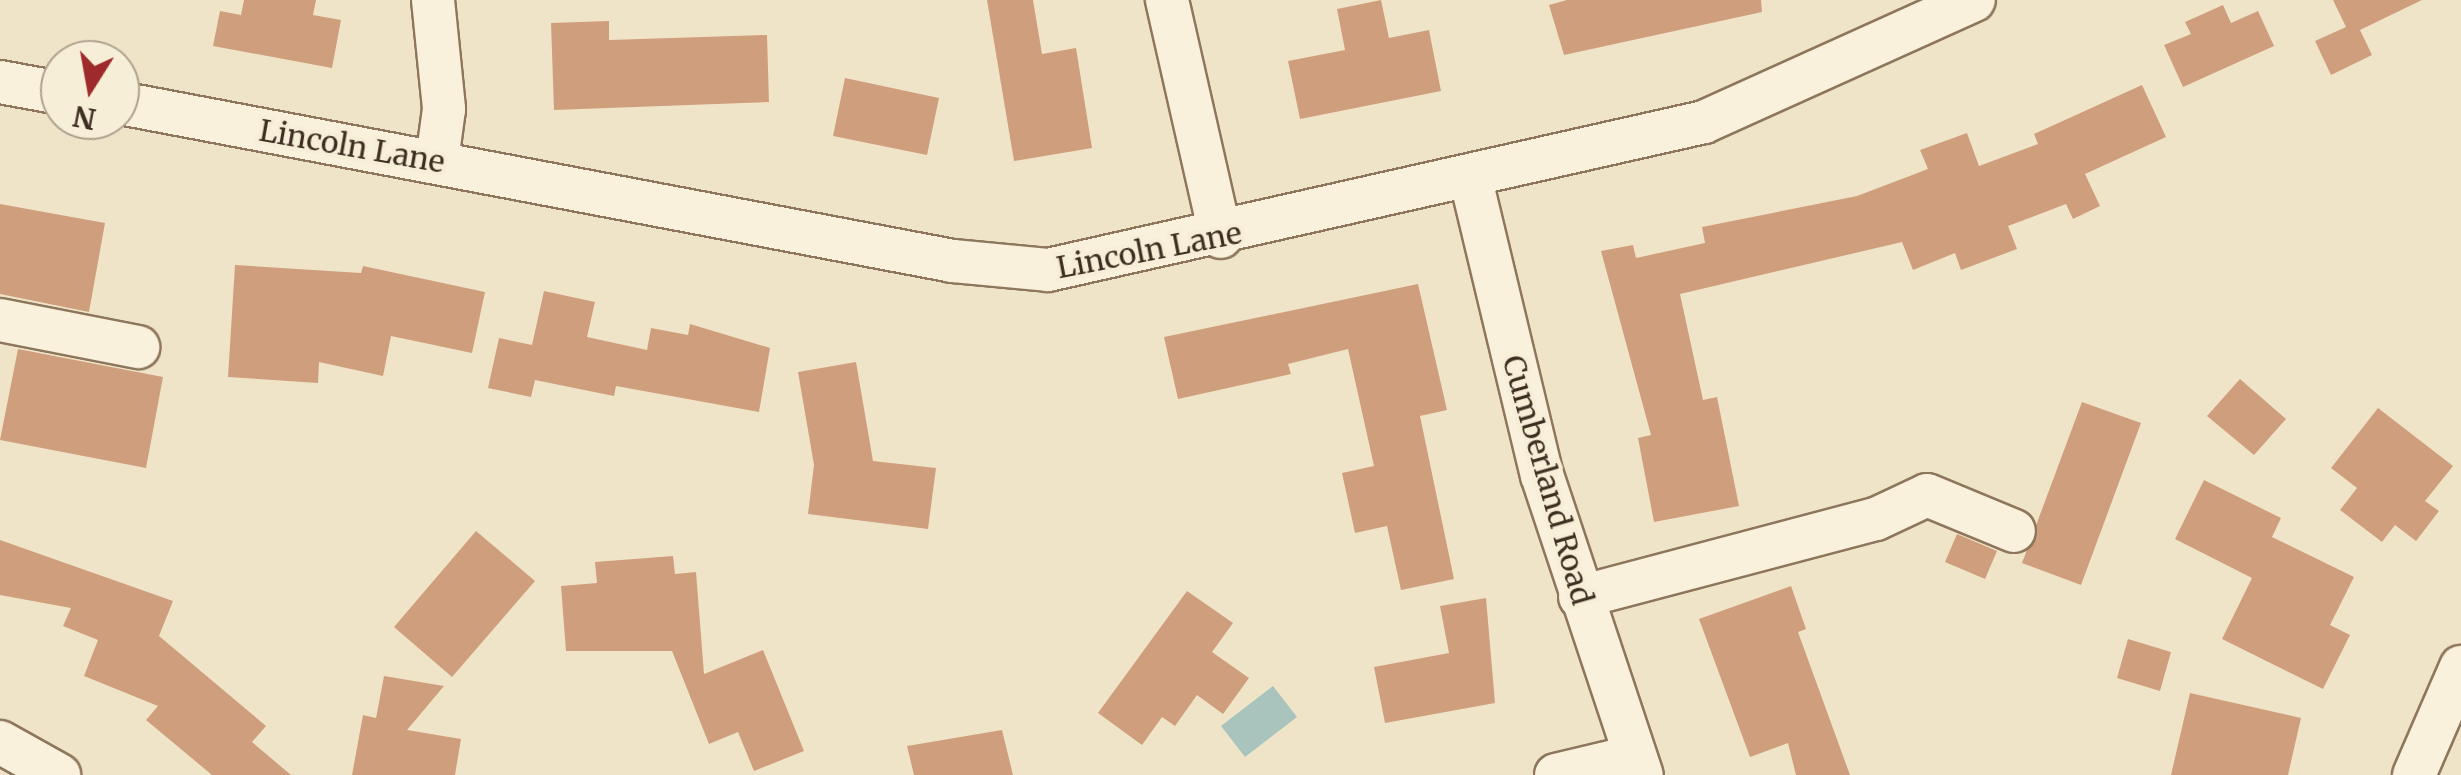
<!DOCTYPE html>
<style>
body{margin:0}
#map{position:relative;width:2461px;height:775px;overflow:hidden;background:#f0e4c8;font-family:Merriweather,serif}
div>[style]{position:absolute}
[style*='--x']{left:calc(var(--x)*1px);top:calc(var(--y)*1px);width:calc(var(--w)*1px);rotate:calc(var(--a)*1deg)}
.water>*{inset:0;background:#a9c4bc}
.building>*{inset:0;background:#cf9f7d}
.roads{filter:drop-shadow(2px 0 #8d765c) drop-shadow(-2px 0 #8d765c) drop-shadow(0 2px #8d765c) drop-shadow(0 -2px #8d765c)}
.minor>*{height:42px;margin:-21px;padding:0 21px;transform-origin:21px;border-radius:21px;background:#faf1dc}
span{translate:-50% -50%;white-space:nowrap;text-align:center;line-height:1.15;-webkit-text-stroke:8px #f7eed8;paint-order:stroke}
.street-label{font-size:30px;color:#3d2e20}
.north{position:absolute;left:40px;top:40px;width:100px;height:100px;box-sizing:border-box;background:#f7eed8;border:2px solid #ada18e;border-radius:50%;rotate:191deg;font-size:28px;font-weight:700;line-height:40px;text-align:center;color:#3d2e20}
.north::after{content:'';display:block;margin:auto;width:35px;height:45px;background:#9e2a2b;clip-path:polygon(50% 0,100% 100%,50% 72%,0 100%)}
</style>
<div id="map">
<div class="water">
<div style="clip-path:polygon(1273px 686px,1297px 717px,1245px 757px,1221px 726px)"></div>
</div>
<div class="building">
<div style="clip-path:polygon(244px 0,316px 0,313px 15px,341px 20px,332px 68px,213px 46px,220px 11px,241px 15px)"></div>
<div style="clip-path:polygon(987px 0,1033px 0,1042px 54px,1076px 48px,1092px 148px,1014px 161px)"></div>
<div style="clip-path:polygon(1381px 0,1389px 38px,1429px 30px,1441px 91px,1300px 119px,1288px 61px,1345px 50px,1337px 9px)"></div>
<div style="clip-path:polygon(1567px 0,1761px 0,1762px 12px,1564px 55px,1549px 5px)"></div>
<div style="clip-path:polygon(2333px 0,2422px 0,2360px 30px,2372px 55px,2331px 75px,2315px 41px,2346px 27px)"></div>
<div style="clip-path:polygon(2223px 5px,2231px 23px,2258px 11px,2274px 46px,2183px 87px,2164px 45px,2191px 34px,2185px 22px)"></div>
<div style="clip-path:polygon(609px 21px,609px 40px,767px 35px,769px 102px,554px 110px,551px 23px)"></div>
<div style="clip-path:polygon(845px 78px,939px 98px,927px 155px,833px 136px)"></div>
<div style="clip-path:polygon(2142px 85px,2166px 137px,2085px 174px,2100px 206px,2073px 219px,2066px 204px,2008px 226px,2017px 249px,1961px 270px,1955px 253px,1913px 270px,1902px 242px,1680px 294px,1703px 400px,1717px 397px,1739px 506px,1654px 522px,1638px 438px,1651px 435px,1601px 251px,1633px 245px,1636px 258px,1705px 243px,1702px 227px,1857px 196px,1928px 169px,1920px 150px,1967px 133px,1979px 166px,2038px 144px,2034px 134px)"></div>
<div style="clip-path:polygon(0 204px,105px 223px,89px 312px,0 294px)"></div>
<div style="clip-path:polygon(235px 265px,361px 273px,363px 266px,485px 292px,472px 353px,391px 336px,383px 376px,319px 362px,318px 383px,228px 377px)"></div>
<div style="clip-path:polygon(1418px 284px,1447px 410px,1420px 416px,1454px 579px,1401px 590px,1387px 526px,1355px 533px,1342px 473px,1374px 466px,1348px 349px,1288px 364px,1291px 374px,1178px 399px,1164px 337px)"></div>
<div style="clip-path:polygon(544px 291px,595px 302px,587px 337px,647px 350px,651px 328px,688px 335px,690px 324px,770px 348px,759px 412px,616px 386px,614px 396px,535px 380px,531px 397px,488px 388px,499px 338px,532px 345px)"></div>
<div style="clip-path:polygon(18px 349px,163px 377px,146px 468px,0 440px)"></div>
<div style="clip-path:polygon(856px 362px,873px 461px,936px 468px,928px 529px,808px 514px,814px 465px,798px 372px)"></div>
<div style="clip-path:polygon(2240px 379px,2286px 419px,2254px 455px,2207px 416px)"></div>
<div style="clip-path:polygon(2082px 402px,2141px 423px,2081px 585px,2022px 563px)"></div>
<div style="clip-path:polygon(2378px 408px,2453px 466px,2425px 501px,2439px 511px,2416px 541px,2395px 525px,2382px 542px,2340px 510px,2357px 488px,2331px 468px)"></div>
<div style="clip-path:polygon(2204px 480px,2281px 518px,2272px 537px,2354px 577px,2330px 625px,2350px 635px,2323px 689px,2222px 639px,2252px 578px,2175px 539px)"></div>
<div style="clip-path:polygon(476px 531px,535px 581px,452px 677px,394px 627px)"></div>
<div style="clip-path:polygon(1957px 534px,1997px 551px,1985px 579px,1945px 562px)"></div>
<div style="clip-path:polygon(0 540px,173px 601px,159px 636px,266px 726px,252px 742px,291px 775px,212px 775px,146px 720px,158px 706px,84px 676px,98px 640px,63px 626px,71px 608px,0 595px)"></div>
<div style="clip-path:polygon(673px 556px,675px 574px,696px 572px,704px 674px,763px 650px,804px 751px,754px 771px,738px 732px,709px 744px,672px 651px,566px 651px,561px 586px,597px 583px,595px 562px)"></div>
<div style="clip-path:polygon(1791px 586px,1806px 629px,1798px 632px,1850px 775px,1796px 775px,1788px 743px,1750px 757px,1699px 619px)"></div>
<div style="clip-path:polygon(1187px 591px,1233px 623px,1212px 652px,1249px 678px,1223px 714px,1197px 695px,1175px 726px,1162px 717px,1142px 745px,1098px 713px)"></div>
<div style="clip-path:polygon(1486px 598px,1495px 703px,1385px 723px,1374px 667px,1449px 653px,1440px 606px)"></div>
<div style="clip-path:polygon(2128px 639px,2171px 652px,2160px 691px,2117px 678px)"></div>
<div style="clip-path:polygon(384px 676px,444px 686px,407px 730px,461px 739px,455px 775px,352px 775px,363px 715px,376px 718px)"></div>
<div style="clip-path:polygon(2190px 693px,2301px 718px,2288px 775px,2171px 775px)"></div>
<div style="clip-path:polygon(1002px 730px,1013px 775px,914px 775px,907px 746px)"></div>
</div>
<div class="roads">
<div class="minor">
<div style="--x:433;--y:0;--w:110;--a:84.2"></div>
<div style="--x:444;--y:109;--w:52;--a:97.7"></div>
<div style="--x:1167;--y:0;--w:243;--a:77.2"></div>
<div style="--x:0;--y:82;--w:61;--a:10.4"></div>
<div style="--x:120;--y:103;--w:848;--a:10.74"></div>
<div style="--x:953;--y:261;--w:95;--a:5.4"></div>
<div style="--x:1048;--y:270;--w:672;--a:-12.71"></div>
<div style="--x:1704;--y:122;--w:296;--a:-24.3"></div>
<div style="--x:1471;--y:180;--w:303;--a:76.5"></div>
<div style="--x:1542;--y:475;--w:316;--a:71.6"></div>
<div style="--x:0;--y:320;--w:141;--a:11.1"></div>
<div style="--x:1580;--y:597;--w:306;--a:-14.8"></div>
<div style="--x:1876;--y:519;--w:56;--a:-25.2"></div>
<div style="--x:1927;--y:495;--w:94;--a:22.5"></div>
<div style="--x:0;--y:742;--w:68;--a:29.2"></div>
<div style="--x:1556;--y:775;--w:81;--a:-13.5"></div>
<div style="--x:2414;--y:775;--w:118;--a:-66.5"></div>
</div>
</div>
<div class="street-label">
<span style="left:352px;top:146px;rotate:10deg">Lincoln Lane</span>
<span style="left:1149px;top:250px;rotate:-11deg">Lincoln Lane</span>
<span style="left:1548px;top:480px;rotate:74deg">Cumberland Road</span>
</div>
<div class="north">N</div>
</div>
